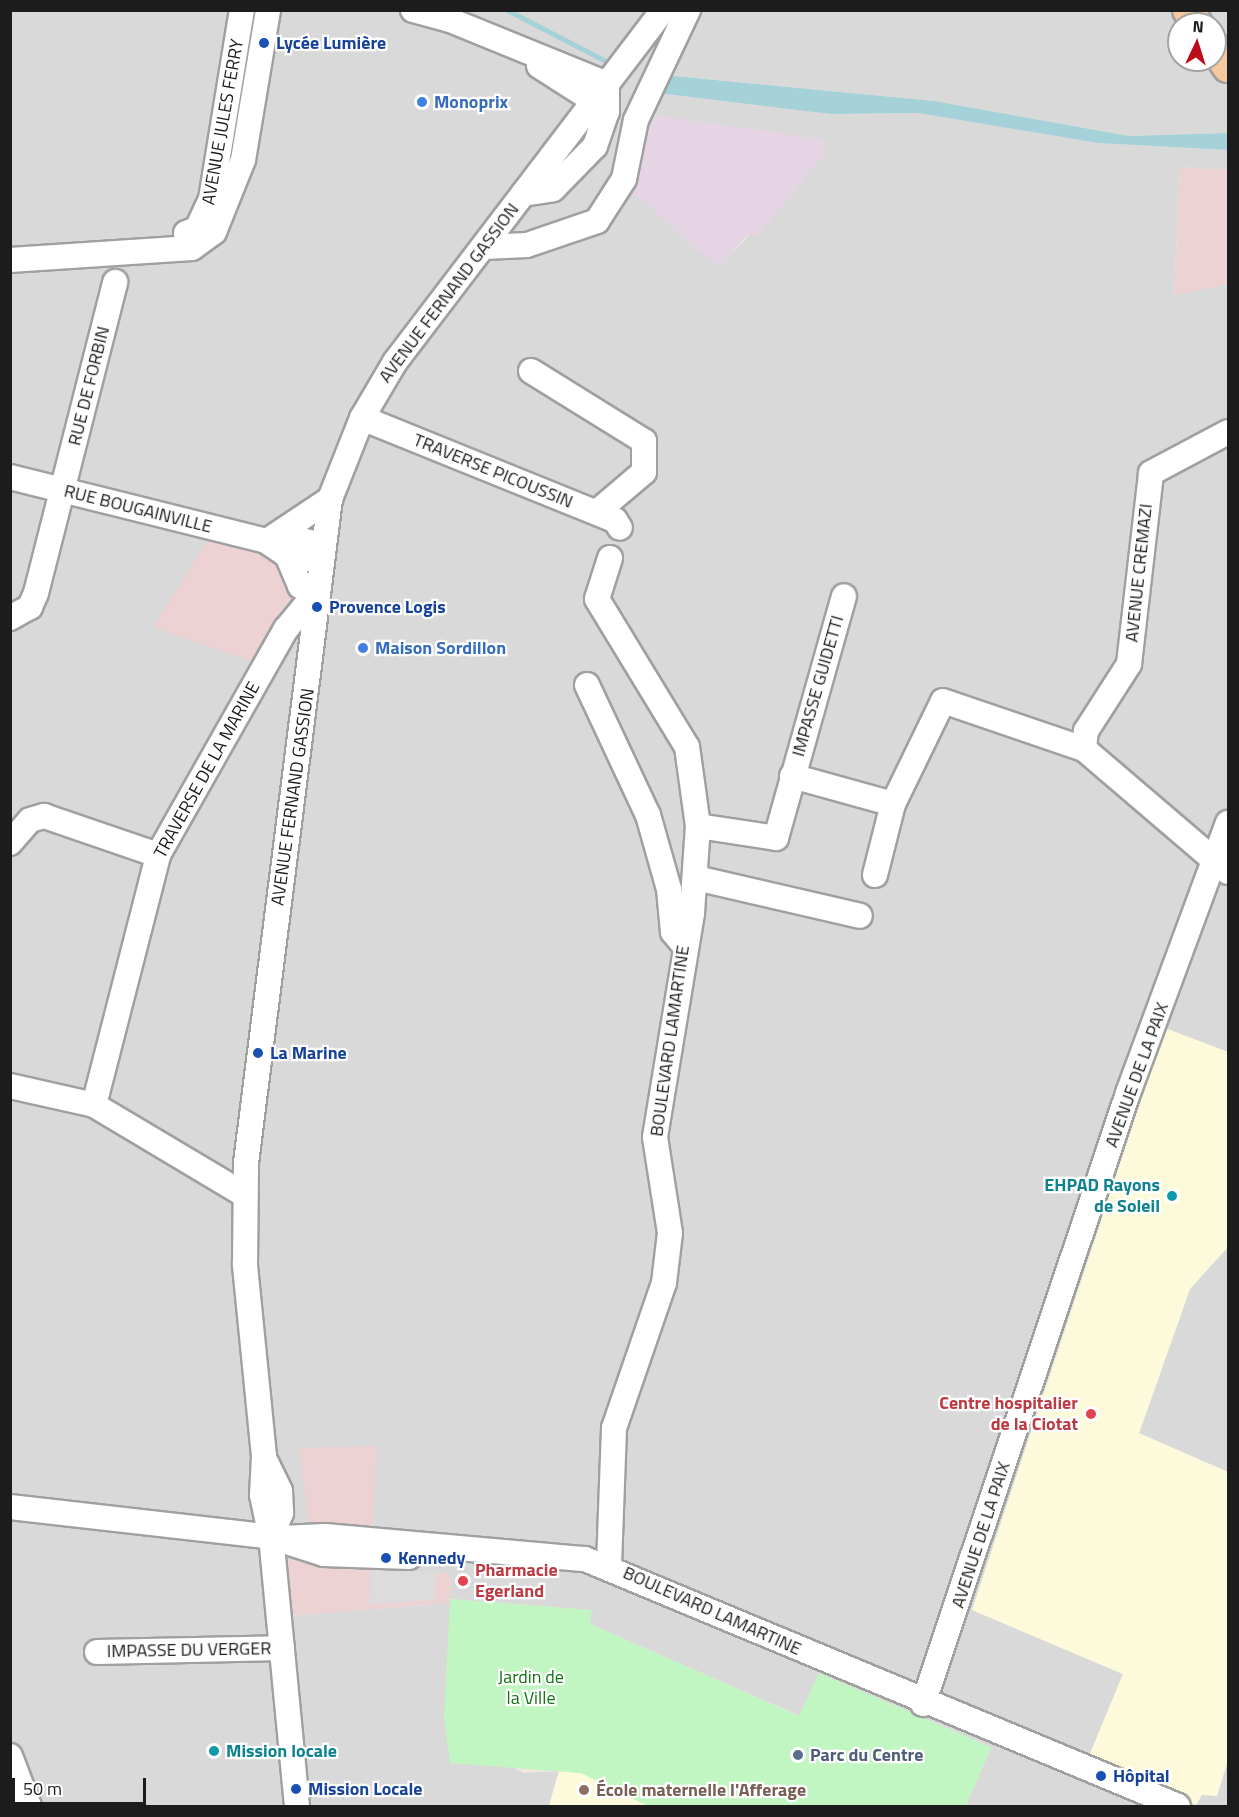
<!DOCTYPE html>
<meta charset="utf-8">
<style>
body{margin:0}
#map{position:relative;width:1239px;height:1817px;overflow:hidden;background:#ede8e2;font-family:"Titillium Web",sans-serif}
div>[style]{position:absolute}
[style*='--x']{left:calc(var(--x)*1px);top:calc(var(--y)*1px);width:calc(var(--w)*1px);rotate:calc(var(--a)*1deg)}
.residential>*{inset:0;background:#dad9d9}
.commercial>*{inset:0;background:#edd2d3}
.industrial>*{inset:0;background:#e5d4e4}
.education>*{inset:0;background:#fdfadb}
.park>*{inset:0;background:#c1f5c1}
.parking>*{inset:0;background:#dcdcdc}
.water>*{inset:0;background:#a5d1d8}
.stream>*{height:5px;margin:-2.5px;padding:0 2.5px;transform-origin:2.5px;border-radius:2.5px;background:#a5d1d8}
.roads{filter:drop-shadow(2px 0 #a0a0a0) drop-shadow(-2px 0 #a0a0a0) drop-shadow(0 2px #a0a0a0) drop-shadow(0 -2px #a0a0a0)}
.minor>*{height:24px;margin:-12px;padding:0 12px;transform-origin:12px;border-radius:12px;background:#fff}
.major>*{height:30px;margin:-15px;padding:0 15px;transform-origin:15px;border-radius:15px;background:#f5c89e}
.dots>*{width:16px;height:16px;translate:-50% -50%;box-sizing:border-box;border:3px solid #fff;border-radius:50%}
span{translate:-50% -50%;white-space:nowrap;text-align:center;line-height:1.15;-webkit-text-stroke:4.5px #fff;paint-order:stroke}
.transit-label{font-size:18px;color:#164399;font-weight:700}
.left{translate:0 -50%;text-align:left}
.shop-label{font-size:18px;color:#366cbe;font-weight:700}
.street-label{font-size:18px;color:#1c1c1c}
.culture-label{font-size:18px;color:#0d838f;font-weight:700}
.right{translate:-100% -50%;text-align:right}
.health-label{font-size:18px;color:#be3a42;font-weight:700}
.park-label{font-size:18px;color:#127212}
.service-label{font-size:18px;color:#4e5e75;font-weight:700}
.education-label{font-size:18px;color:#785e54;font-weight:700}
.frame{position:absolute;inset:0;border:12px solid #1c1c1c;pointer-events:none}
.north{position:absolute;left:1167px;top:12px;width:60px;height:60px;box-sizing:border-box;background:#fff;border:2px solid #a4a4a4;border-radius:50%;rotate:4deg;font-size:16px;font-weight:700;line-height:24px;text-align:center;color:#1c1c1c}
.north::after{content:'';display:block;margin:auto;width:21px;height:27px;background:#bb0c1c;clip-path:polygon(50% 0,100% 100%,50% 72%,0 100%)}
.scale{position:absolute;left:12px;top:1778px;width:134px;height:27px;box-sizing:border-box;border:3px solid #1c1c1c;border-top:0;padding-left:8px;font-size:18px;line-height:21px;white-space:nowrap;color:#1c1c1c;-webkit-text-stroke:4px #fff;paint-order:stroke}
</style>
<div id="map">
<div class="residential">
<div style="clip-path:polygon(evenodd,10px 11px,1228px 11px,1228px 133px,1129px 136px,934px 101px,665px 75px,659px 93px,830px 114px,918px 113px,1098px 143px,1228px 150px,1228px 170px,1180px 167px,1174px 294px,1228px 284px,1228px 1052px,1165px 1029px,972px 1610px,1123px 1674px,1087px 1761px,1217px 1796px,1228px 1760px,1228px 1806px,966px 1806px,991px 1747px,819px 1673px,800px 1716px,590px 1624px,591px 1610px,450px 1599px,451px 1574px,287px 1560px,280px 1567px,286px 1616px,450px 1603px,448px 1734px,524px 1773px,559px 1771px,549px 1806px,11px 1806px,10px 11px,1179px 24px,1215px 24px,1215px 60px,1179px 60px,1179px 24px,10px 11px,820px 139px,826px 153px,719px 267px,820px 139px)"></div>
<div style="clip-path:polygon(1228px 1247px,1228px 1472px,1139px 1434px,1190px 1288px)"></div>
</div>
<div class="commercial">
<div style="clip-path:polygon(1180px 167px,1228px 170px,1228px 284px,1174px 295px)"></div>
<div style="clip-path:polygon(214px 530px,303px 563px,291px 601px,259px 664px,153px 627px)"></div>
<div style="clip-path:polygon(377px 1446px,372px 1530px,309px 1526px,299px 1448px)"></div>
<div style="clip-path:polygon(287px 1560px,451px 1574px,450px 1603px,286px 1616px,280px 1567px)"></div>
</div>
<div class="industrial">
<div style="clip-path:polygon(647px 114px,820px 139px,826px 153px,759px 234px,746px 236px,719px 268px,629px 189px)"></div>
</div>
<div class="education">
<div style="clip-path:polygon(1165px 1028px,1228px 1052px,1228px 1247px,1190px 1289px,1139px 1433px,1228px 1472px,1228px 1760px,1217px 1796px,1202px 1795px,1196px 1805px,1087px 1761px,1123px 1674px,972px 1610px)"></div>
<div style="clip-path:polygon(559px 1771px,581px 1773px,648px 1806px,549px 1806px)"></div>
</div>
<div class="park">
<div style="clip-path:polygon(450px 1599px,592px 1610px,590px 1624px,799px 1716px,819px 1673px,991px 1747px,966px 1806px,648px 1806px,581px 1773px,450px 1763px,444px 1717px)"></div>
</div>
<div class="parking">
<div style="clip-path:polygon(371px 1568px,436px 1573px,434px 1600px,369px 1604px)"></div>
</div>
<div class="water">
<div style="clip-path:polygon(664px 75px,934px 101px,1129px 136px,1228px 133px,1228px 150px,1098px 143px,918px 113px,830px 114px,658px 93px)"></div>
</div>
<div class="stream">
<div style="--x:507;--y:10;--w:111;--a:27.3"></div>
</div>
<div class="roads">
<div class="minor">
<div style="--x:413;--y:10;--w:38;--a:15"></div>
<div style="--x:450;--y:20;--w:170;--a:22.2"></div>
<div style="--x:539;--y:66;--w:65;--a:32.5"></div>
<div style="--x:523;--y:194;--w:30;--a:-9"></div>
<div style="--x:553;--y:189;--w:60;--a:-45.7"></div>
<div style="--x:595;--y:146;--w:36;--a:-71"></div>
<div style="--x:607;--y:112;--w:28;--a:-90"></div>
<div style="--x:186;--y:233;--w:12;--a:-20"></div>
<div style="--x:197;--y:229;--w:33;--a:-65"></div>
<div style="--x:211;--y:199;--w:192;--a:-80.7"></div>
<div style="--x:484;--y:247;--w:43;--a:-2.7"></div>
<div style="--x:527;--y:245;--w:74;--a:-18.9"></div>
<div style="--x:597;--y:221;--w:50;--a:-57.3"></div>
<div style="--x:624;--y:179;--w:60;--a:-78.5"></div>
<div style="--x:636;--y:120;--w:122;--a:-64.7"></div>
<div style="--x:10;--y:260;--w:182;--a:-3.8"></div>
<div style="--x:192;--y:248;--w:27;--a:-36"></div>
<div style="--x:214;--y:232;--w:78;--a:-68.1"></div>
<div style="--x:243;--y:160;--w:152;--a:-80.5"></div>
<div style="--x:531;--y:371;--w:133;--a:31.8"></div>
<div style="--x:644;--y:441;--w:31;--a:90"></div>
<div style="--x:644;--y:472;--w:62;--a:139.6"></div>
<div style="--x:362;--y:418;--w:273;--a:22"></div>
<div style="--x:615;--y:520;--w:9;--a:58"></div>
<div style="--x:10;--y:477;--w:264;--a:14"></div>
<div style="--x:266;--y:541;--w:25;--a:34"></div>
<div style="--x:287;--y:555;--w:21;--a:11"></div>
<div style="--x:308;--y:559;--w:14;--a:-25"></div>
<div style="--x:321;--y:553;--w:16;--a:-137"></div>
<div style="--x:309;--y:542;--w:32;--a:-166"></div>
<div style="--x:273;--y:537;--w:69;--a:-33.7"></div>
<div style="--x:287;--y:555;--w:34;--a:67"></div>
<div style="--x:300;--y:586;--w:18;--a:13"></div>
<div style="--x:10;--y:618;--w:23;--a:-29"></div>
<div style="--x:30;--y:607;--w:15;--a:-67"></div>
<div style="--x:36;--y:593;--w:321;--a:-75.7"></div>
<div style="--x:587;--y:685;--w:144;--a:64.9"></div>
<div style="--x:648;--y:815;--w:77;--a:74.2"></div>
<div style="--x:669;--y:889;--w:43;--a:84.7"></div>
<div style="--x:673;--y:932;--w:16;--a:50"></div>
<div style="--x:1084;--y:749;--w:18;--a:-84"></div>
<div style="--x:1086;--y:731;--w:80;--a:-57.3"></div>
<div style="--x:1129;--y:664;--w:192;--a:-83.4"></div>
<div style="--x:1151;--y:473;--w:87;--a:-28"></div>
<div style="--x:792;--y:776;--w:105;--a:15.5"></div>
<div style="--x:698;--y:826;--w:79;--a:8.7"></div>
<div style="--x:776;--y:838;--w:251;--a:-74.3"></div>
<div style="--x:10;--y:843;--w:30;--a:-49"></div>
<div style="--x:30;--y:820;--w:15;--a:-16"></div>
<div style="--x:44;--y:816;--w:120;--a:18.9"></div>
<div style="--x:875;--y:875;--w:73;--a:-75.8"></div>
<div style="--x:893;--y:804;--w:114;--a:-64.1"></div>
<div style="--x:943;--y:701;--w:149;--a:18.8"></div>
<div style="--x:1084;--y:749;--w:189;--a:40.5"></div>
<div style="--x:696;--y:878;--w:168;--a:13"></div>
<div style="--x:10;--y:1086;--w:86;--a:12.7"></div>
<div style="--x:94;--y:1105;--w:176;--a:30.8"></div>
<div style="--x:94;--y:1105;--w:258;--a:-75.6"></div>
<div style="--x:158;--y:855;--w:260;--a:-60.5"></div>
<div style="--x:286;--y:629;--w:50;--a:-50.6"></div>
<div style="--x:265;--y:1460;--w:34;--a:64"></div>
<div style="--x:280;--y:1491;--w:22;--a:87"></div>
<div style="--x:281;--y:1513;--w:24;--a:112"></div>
<div style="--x:10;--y:1507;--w:273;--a:6.5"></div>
<div style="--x:281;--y:1538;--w:44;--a:-2.6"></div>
<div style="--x:325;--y:1536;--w:261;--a:5.1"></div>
<div style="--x:585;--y:1559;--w:642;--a:22.61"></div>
<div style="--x:287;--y:1542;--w:39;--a:18"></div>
<div style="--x:324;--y:1554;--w:85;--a:2"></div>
<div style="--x:609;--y:1565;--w:137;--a:-87.9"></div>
<div style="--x:614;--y:1428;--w:153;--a:-71"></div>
<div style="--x:664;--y:1283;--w:50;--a:-83.2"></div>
<div style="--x:670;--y:1233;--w:97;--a:-98.9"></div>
<div style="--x:655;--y:1137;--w:227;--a:-80.6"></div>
<div style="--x:692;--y:913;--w:87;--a:-86.1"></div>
<div style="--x:698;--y:826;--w:80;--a:-97.9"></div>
<div style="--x:687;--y:747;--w:173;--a:-121.3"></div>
<div style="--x:597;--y:599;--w:43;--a:-72.4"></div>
<div style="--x:97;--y:1652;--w:185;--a:-1.2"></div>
<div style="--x:923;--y:1704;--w:644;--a:-71.45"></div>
<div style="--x:1128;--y:1093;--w:288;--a:-69.7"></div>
<div style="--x:10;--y:1756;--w:53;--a:69.2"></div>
<div style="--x:297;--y:1806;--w:270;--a:-95.5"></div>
<div style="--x:271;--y:1537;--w:43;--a:-102.1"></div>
<div style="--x:262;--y:1495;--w:39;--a:-87"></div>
<div style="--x:264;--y:1456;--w:193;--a:-95.7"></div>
<div style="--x:245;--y:1264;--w:101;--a:-89.4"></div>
<div style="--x:246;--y:1163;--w:669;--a:-82.79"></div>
<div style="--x:330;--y:499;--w:87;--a:-68.4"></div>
<div style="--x:362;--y:418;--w:65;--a:-59.5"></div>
<div style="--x:395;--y:362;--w:442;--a:-52.7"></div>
</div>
<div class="major">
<div style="--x:1188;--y:10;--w:17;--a:57"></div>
<div style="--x:1215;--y:48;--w:23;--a:56"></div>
</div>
</div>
<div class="dots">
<div style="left:264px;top:43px;background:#1a4fb4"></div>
<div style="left:422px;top:102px;background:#3f7fe0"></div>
<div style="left:317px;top:607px;background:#1a4fb4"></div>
<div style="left:363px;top:648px;background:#3f7fe0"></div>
<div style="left:258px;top:1053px;background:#1a4fb4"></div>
<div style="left:1172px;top:1196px;background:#0f9aa8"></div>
<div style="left:1091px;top:1414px;background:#e0444e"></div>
<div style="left:386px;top:1558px;background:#1a4fb4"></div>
<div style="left:463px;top:1581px;background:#e0444e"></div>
<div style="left:214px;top:1751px;background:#0f9aa8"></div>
<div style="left:798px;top:1755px;background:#5c6f8a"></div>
<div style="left:1101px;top:1776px;background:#1a4fb4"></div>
<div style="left:296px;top:1789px;background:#1a4fb4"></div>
<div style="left:584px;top:1790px;background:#8d6e63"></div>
</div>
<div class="transit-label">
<span class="left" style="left:276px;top:43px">Lycée Lumière</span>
<span class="left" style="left:329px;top:607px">Provence Logis</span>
<span class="left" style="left:270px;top:1053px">La Marine</span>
<span class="left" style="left:398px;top:1558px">Kennedy</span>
<span class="left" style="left:1113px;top:1776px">Hôpital</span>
<span class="left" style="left:308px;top:1789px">Mission Locale</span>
</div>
<div class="shop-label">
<span class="left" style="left:434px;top:102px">Monoprix</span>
<span class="left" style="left:375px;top:648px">Maison Sordillon</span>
</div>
<div class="street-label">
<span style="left:223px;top:122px;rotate:-80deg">AVENUE JULES FERRY</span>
<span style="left:449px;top:293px;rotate:-53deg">AVENUE FERNAND GASSION</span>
<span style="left:89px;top:386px;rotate:-76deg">RUE DE FORBIN</span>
<span style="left:493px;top:471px;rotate:22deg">TRAVERSE PICOUSSIN</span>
<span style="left:138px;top:509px;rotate:14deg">RUE BOUGAINVILLE</span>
<span style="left:1139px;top:573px;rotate:-84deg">AVENUE CREMAZI</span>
<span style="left:818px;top:686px;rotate:-74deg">IMPASSE GUIDETTI</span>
<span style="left:207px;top:770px;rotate:-61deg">TRAVERSE DE LA MARINE</span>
<span style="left:293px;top:797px;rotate:-82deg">AVENUE FERNAND GASSION</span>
<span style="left:670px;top:1041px;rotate:-82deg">BOULEVARD LAMARTINE</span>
<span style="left:1137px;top:1075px;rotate:-70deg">AVENUE DE LA PAIX</span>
<span style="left:981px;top:1535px;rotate:-72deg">AVENUE DE LA PAIX</span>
<span style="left:712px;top:1611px;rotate:24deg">BOULEVARD LAMARTINE</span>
<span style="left:189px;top:1650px;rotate:-1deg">IMPASSE DU VERGER</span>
</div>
<div class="culture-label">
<span class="right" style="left:1160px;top:1196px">EHPAD Rayons<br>de Soleil</span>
<span class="left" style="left:226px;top:1751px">Mission locale</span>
</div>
<div class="health-label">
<span class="right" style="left:1078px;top:1414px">Centre hospitalier<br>de la Ciotat</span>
<span class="left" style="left:475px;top:1581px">Pharmacie<br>Egerland</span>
</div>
<div class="park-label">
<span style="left:531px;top:1688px">Jardin de<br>la Ville</span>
</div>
<div class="service-label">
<span class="left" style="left:810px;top:1755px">Parc du Centre</span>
</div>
<div class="education-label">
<span class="left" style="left:596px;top:1790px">École maternelle l'Afferage</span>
</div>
<div class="frame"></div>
<div class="north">N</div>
<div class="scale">50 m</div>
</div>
